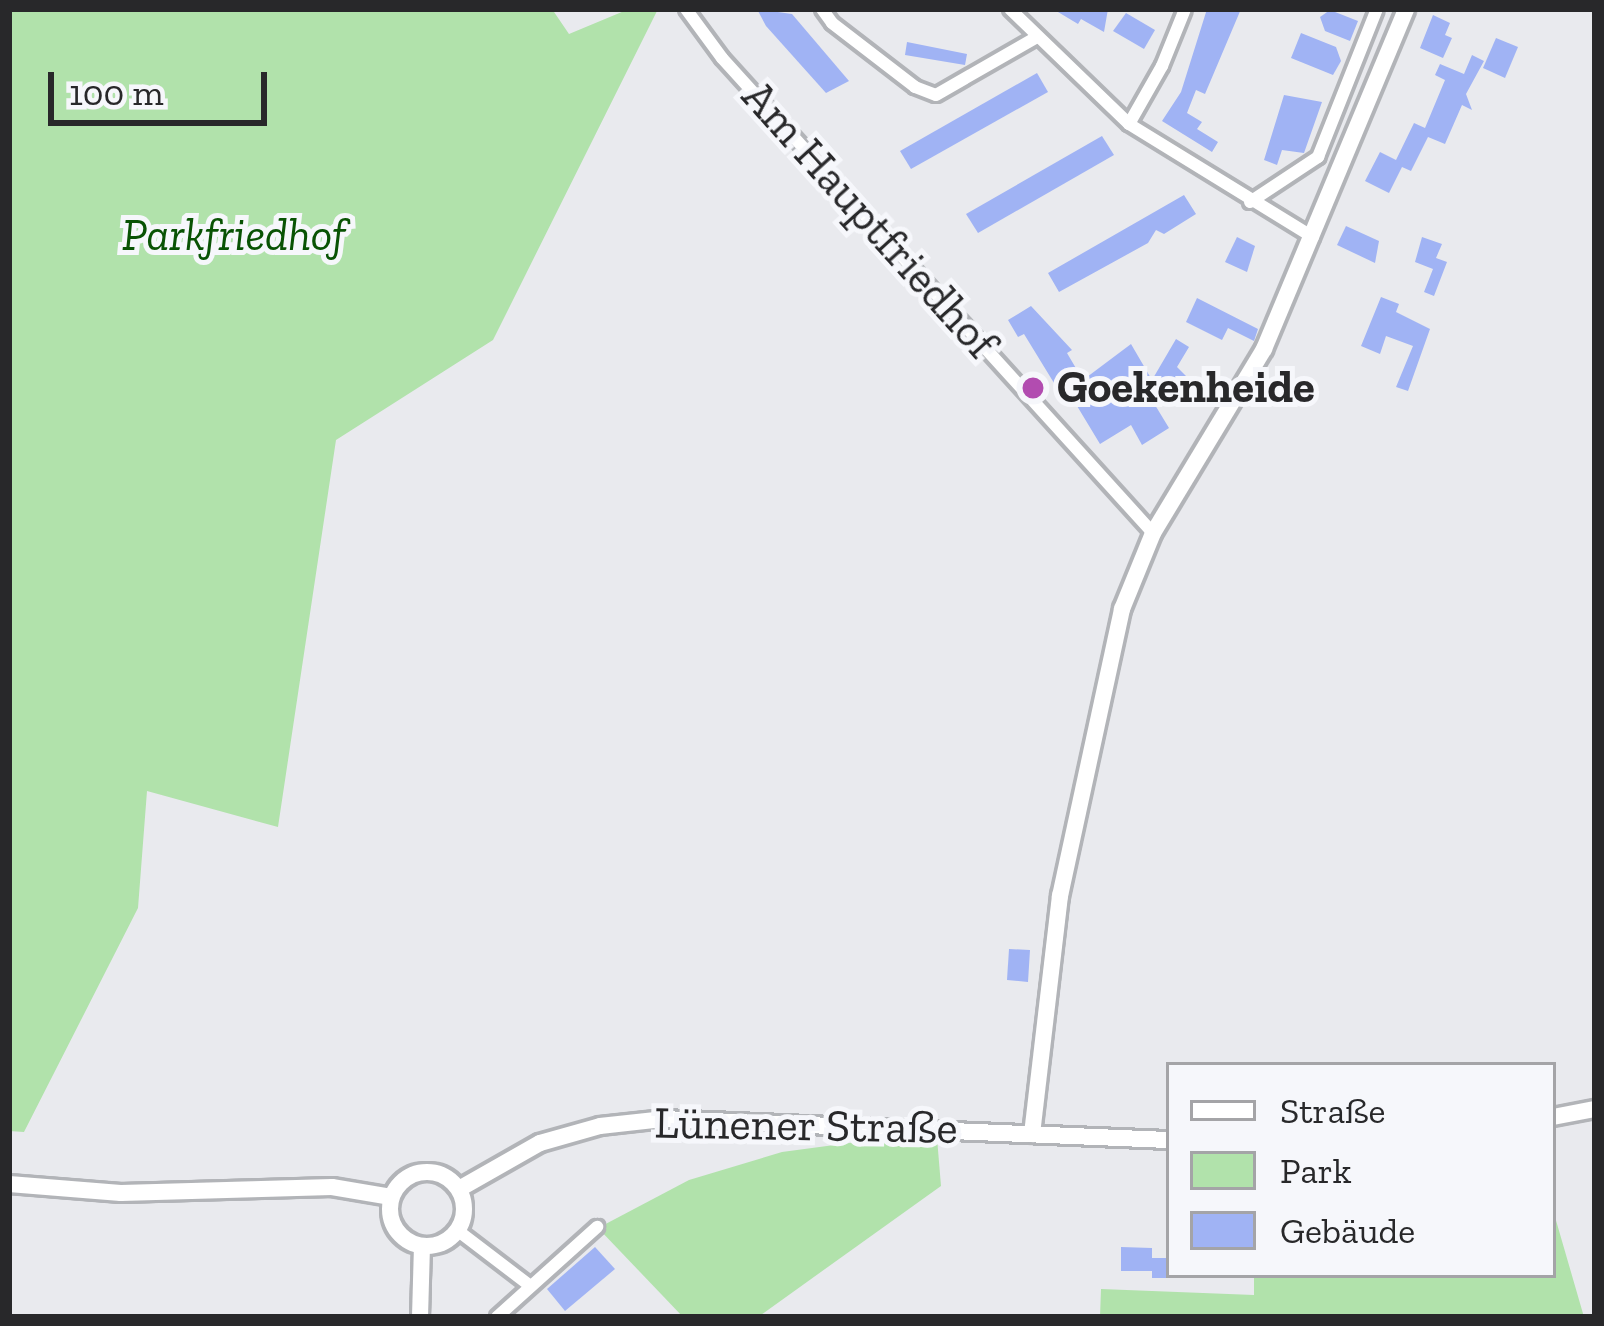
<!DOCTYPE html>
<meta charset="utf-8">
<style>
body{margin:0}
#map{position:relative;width:1604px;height:1326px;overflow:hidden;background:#e9eaee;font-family:"Zilla Slab",serif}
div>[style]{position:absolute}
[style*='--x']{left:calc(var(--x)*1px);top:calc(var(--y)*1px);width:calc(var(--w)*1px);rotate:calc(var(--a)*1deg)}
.green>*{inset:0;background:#b1e2ab}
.building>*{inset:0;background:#a0b3f4}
.roads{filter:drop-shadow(3px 0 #b2b4b8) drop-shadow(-3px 0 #b2b4b8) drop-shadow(0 3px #b2b4b8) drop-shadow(0 -3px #b2b4b8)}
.minor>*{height:12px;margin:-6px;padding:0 6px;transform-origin:6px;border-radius:6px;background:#fff}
.secondary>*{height:16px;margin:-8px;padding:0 8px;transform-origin:8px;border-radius:8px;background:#fff}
.secondary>.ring{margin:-8px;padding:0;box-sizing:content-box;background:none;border:16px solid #fff;border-radius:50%}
.dots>*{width:33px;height:33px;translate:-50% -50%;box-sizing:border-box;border:6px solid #f6f7fb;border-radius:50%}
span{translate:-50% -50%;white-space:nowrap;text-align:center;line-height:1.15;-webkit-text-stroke:10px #f6f7fb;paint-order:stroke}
.street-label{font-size:45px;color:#28282a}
.park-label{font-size:45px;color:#095304;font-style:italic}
.poi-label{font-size:45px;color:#28282a;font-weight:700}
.left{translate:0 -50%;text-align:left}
.frame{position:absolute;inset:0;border:12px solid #28282a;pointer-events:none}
.legend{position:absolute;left:1166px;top:1062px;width:390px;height:216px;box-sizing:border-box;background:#f6f7fb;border:3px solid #a4a4a7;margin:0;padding:15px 21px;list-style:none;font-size:36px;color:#28282a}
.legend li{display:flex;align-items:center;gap:24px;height:60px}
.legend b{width:60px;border:3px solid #a4a4a7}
.scale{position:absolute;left:48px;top:72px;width:219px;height:54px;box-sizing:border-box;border:6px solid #28282a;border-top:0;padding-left:15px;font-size:36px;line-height:42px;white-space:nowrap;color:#28282a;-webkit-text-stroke:9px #f6f7fb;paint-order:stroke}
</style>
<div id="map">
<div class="green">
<div style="clip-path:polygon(9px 9px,552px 9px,569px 34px,629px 9px,658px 9px,493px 340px,336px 440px,278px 827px,147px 791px,138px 908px,24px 1132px,9px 1131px)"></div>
<div style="clip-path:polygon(887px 1138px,937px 1138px,941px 1186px,758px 1317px,683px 1317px,598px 1228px,689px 1180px,782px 1152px)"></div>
<div style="clip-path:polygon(1553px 1210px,1584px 1317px,1100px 1317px,1101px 1289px,1254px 1295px,1254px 1275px,1553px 1275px)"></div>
</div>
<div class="building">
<div style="clip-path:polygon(757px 9px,792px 14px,849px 81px,826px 93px,766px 26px)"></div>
<div style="clip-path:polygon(1053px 9px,1108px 9px,1104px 32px,1081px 19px,1078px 24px)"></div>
<div style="clip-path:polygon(1207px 9px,1241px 9px,1205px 94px,1196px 90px,1187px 113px,1202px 122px,1197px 129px,1218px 142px,1212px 152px,1162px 121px,1181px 92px)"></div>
<div style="clip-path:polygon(1330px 10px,1358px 21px,1350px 41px,1325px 31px,1320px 17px)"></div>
<div style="clip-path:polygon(1126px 13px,1155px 30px,1144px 49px,1113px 31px)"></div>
<div style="clip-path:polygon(1433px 15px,1450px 23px,1445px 35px,1452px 38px,1443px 58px,1420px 48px)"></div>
<div style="clip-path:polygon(1301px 33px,1336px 47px,1341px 61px,1333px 75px,1291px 58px)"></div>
<div style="clip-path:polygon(1496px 38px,1518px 47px,1505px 78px,1483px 68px)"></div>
<div style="clip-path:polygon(907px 42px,967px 54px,965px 65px,905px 55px)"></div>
<div style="clip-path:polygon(1472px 55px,1484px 61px,1466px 94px,1472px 110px,1462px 105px,1445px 144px,1428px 137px,1411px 171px,1402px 167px,1389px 193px,1365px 181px,1380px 152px,1396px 160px,1414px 123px,1425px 128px,1445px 80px,1435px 75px,1440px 64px,1464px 74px)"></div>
<div style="clip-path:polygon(1037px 73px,1048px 92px,911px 169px,900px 151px)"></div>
<div style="clip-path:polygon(1284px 95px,1322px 102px,1304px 153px,1282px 150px,1277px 165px,1264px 160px)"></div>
<div style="clip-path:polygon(1102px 136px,1114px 155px,978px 233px,966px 214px)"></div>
<div style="clip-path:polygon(1184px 195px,1196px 214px,1164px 234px,1156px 230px,1148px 243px,1059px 292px,1048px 273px)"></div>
<div style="clip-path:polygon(1346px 226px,1379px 241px,1375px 263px,1337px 245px)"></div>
<div style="clip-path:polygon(1237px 237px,1255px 246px,1247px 272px,1225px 262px)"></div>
<div style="clip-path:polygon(1422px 237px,1442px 244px,1436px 258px,1447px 262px,1434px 296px,1424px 292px,1433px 269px,1415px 262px)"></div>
<div style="clip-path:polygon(1381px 297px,1399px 304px,1396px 312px,1430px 329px,1408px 391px,1396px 387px,1413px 346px,1386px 336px,1380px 354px,1361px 346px)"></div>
<div style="clip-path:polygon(1197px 298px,1258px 329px,1254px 341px,1228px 328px,1222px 340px,1186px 322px)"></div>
<div style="clip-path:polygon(1031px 306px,1072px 350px,1067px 353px,1077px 370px,1054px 383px,1024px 334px,1018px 337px,1008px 320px)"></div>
<div style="clip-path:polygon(1176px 339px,1189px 347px,1177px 367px,1200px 390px,1193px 401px,1184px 406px,1138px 377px,1169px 428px,1142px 445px,1131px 425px,1100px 444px,1074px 401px,1090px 391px,1083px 380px,1131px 344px,1152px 380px)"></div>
<div style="clip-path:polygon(1009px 949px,1030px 950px,1028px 982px,1007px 980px)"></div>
<div style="clip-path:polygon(595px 1247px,615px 1269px,565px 1311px,547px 1289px)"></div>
<div style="clip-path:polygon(1121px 1247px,1152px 1248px,1152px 1258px,1169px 1258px,1169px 1278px,1152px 1278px,1152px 1271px,1121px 1271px)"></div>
</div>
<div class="roads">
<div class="minor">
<div style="--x:686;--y:9;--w:61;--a:53.7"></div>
<div style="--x:722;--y:58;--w:641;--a:47.78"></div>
<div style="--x:822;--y:9;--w:17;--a:54"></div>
<div style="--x:832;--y:23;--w:105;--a:37.6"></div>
<div style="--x:915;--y:87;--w:22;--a:21"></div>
<div style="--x:936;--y:95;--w:116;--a:-29.9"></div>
<div style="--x:1010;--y:9;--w:165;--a:44"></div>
<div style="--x:1129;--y:124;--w:216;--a:31.6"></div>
<div style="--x:1129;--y:124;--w:67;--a:-60.4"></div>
<div style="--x:1162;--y:66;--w:61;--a:-68"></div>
<div style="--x:1250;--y:202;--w:82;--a:-33.5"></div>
<div style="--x:1318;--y:157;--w:159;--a:-68.3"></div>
<div style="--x:457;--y:1230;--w:89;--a:37.3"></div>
<div style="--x:497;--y:1317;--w:135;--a:-42"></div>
</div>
<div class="secondary">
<div style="--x:1553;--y:1117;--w:43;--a:-10.8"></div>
<div style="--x:1032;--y:1134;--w:240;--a:-83.3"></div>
<div style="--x:1060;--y:896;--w:294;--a:-77.8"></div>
<div style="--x:1122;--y:609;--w:82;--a:-67.8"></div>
<div style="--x:1153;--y:533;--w:215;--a:-58.9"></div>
<div style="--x:1264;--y:349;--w:368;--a:-67.3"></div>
<div class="ring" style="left:390px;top:1172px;width:58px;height:58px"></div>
<div style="--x:9;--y:1184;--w:112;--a:4.6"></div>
<div style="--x:121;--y:1193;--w:211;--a:-1.6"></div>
<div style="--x:332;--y:1187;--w:60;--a:9.6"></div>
<div style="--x:459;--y:1189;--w:93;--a:-29.6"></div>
<div style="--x:540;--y:1143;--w:62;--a:-15.8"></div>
<div style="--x:600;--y:1126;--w:63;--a:-6.3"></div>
<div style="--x:663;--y:1119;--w:506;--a:2.38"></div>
<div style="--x:420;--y:1317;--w:71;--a:-88.4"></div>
</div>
</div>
<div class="dots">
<div style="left:1033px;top:388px;background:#b24cb0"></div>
</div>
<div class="street-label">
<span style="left:869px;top:220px;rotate:48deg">Am Hauptfriedhof</span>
<span style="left:806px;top:1126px;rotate:1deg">Lünener Straße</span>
</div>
<div class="park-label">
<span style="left:234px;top:236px">Parkfriedhof</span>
</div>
<div class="poi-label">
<span class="left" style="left:1057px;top:388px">Goekenheide</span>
</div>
<div class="frame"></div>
<ul class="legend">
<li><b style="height:15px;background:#fff"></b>Straße</li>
<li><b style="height:33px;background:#b1e2ab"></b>Park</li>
<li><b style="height:33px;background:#a0b3f4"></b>Gebäude</li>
</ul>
<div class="scale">100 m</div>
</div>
